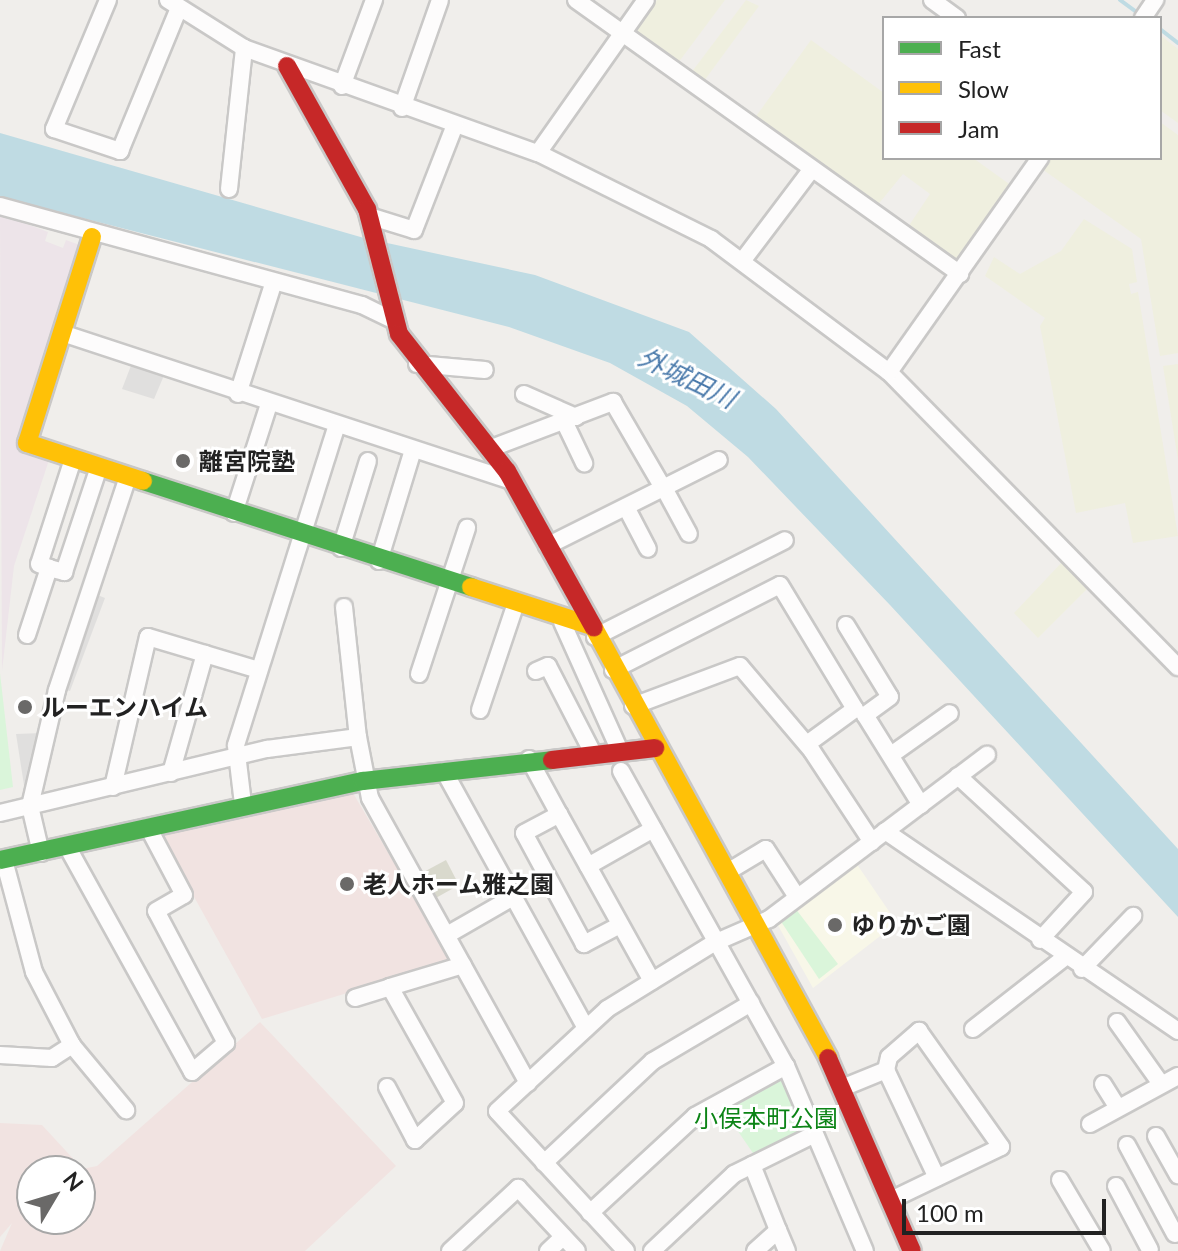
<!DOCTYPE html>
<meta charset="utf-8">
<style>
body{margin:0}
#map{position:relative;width:1178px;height:1251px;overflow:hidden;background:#f0eeeb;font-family:Lato,"Noto Sans JP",sans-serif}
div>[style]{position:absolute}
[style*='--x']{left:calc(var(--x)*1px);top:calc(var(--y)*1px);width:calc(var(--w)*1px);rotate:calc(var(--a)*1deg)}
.commercial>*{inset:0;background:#f1e3e1}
.industrial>*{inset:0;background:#ede4e9}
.education>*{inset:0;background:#f8f7e8}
.construction>*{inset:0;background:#d9d9cd}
.farmland>*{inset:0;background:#efefdf}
.park>*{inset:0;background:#daf5da}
.parking>*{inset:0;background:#e0dfde}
.water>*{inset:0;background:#bfdbe3}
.stream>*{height:4px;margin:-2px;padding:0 2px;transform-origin:2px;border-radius:2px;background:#bfdbe3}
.roads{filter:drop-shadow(2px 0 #c9c8c7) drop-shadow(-2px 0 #c9c8c7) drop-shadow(0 2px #c9c8c7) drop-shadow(0 -2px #c9c8c7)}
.street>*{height:16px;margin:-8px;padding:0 8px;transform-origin:8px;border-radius:8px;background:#fdfcfc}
.fast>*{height:18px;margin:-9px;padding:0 9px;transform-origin:9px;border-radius:9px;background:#4caf50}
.slow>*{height:18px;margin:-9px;padding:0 9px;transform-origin:9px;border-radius:9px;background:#ffc107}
.jam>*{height:18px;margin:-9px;padding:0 9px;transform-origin:9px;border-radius:9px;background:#c62828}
.dots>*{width:22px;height:22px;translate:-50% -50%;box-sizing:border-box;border:4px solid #fff;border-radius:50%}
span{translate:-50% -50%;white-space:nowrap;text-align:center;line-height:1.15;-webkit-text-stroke:6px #fff;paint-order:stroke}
.poi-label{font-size:24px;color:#222;font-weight:700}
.left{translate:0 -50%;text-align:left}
.park-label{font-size:24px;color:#0c8416}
.water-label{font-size:26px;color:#4a7aab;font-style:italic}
.legend{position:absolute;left:882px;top:16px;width:280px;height:144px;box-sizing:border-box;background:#fff;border:2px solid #a7a7a7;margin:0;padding:10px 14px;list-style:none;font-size:24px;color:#222}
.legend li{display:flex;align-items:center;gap:16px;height:40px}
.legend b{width:40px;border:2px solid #a7a7a7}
.north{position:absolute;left:16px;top:1155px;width:80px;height:80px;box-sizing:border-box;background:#fff;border:2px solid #a7a7a7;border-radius:50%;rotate:52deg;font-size:22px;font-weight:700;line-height:32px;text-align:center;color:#222}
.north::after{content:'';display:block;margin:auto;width:28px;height:36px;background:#6a6968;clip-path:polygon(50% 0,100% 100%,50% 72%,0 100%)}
.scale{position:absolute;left:902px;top:1199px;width:204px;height:36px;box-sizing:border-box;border:4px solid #222;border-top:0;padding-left:10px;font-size:24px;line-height:28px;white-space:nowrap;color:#222;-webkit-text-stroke:6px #fff;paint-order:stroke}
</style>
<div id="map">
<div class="commercial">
<div style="clip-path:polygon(353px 793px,452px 961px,262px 1019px,163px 841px,168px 831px)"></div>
<div style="clip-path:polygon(260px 1022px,396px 1166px,305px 1251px,0 1251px,12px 1223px,0 1237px,0 1123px,42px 1125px,78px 1164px,69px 1171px,32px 1171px,32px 1204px,18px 1217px,32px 1206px,32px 1219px,80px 1219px,80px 1171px,72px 1171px,97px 1166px)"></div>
</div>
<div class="industrial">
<div style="clip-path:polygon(0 214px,48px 232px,45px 241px,63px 248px,66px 240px,85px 247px,19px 446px,50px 457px,14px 566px,2px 671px)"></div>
</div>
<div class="education">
<div style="clip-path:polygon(854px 860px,897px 923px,813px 988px,775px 920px)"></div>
</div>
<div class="construction">
<div style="clip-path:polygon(446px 860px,459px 885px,434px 899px,420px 874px)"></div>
</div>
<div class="farmland">
<div style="clip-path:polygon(657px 0,725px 0,678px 63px,633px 31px)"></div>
<div style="clip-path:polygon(746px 0,759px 6px,704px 81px,691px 73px)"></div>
<div style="clip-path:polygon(1160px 35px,1178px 49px,1178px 123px,1160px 110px)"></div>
<div style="clip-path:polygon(811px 40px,884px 93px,884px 158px,973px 158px,1012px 186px,958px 267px,906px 230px,930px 194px,903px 174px,876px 207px,754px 119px)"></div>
<div style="clip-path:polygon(1160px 122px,1178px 135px,1178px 353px,1160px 356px,1141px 239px,1042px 169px,1051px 158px,1160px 158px)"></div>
<div style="clip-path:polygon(1084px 219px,1132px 249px,1137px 282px,1129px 284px,1131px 294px,1138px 292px,1178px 536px,1133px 543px,1125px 503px,1076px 513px,1040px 326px,1045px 318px,985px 276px,994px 257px,1020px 274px,1061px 251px)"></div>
<div style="clip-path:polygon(1178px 364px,1178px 460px,1163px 366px)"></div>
<div style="clip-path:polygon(1063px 561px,1088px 588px,1038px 638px,1014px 613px)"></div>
</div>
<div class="park">
<div style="clip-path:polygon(0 673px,13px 787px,0 790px)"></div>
<div style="clip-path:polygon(795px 908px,838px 964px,819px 979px,780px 920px)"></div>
<div style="clip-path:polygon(779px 1077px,806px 1127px,755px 1156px,722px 1108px)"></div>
</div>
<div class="parking">
<div style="clip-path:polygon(132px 363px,165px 373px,154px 399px,122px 389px)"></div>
<div style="clip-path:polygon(95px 594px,105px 598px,70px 691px,62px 689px)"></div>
<div style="clip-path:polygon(42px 733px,26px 798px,16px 734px)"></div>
</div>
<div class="water">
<div style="clip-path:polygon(0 133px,364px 238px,535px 275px,689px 332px,776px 409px,1178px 849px,1178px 917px,890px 605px,748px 457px,687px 406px,610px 363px,509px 327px,0 197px)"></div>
</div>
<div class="stream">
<div style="--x:1120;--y:0;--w:26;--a:36"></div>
<div style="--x:1160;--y:29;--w:23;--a:38"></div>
</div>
<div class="roads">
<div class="street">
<div style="--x:108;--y:0;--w:140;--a:112.7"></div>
<div style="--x:54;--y:129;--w:70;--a:18.4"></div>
<div style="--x:120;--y:151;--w:152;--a:-67.6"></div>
<div style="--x:168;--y:0;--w:90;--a:32.3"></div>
<div style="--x:244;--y:48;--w:312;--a:19.7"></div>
<div style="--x:538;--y:153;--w:193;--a:26.4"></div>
<div style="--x:711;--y:239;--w:222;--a:36.8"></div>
<div style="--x:889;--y:372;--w:413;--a:45.6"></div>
<div style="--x:576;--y:0;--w:472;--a:35.5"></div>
<div style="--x:932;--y:0;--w:31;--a:36"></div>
<div style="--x:1143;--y:18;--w:22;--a:-56"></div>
<div style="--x:342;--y:86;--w:92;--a:-69.6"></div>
<div style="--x:402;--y:108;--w:114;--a:-70.6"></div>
<div style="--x:538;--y:153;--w:187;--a:-54.8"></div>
<div style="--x:229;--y:189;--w:142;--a:-83.9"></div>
<div style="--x:0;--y:206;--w:375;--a:15.3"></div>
<div style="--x:362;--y:305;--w:34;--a:26"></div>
<div style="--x:369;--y:216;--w:47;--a:17.3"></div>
<div style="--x:414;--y:230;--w:113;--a:-68.7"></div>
<div style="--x:743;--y:260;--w:113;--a:-52.9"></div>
<div style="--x:62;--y:333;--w:474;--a:18.2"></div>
<div style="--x:417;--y:364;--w:68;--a:5"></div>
<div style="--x:889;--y:372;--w:262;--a:-54.8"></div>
<div style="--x:238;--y:394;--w:115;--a:-72.3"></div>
<div style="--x:524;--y:394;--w:57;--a:23.9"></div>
<div style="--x:564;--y:421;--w:47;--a:64.5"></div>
<div style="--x:489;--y:449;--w:133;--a:-20.8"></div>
<div style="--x:613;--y:402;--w:99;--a:59.8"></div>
<div style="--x:73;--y:459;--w:110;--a:107.9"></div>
<div style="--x:39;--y:564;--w:11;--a:22"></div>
<div style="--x:49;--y:568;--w:16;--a:15"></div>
<div style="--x:64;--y:572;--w:111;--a:-71.6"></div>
<div style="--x:664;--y:488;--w:52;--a:61.5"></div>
<div style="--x:626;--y:507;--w:47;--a:62.4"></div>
<div style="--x:234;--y:513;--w:114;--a:-72.2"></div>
<div style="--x:547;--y:546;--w:192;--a:-26.6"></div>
<div style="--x:341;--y:548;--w:91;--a:-72.8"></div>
<div style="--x:379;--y:561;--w:116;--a:-73"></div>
<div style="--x:344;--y:607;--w:131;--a:83.9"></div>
<div style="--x:562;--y:622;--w:141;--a:65.8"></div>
<div style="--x:846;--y:625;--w:84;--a:58.6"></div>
<div style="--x:890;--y:697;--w:31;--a:144"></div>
<div style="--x:865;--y:715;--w:106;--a:58.1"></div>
<div style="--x:27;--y:635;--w:71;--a:-71.8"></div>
<div style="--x:595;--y:637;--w:213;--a:-27"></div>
<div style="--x:613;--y:670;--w:187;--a:-27"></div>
<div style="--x:780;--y:585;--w:145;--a:58.8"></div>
<div style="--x:855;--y:709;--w:59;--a:143.9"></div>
<div style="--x:536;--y:671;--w:13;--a:-23"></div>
<div style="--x:548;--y:666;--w:98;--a:62.7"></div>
<div style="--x:419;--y:674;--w:154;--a:-71.8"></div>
<div style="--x:633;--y:706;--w:114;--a:-20.5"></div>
<div style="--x:740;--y:666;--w:111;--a:49.7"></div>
<div style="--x:812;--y:751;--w:109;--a:56.6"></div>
<div style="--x:480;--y:710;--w:110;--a:-71.4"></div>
<div style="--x:891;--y:755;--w:72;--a:-35.4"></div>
<div style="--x:529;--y:759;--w:63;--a:61.4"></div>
<div style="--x:444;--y:771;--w:294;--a:61.1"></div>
<div style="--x:621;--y:771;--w:338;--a:60.8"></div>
<div style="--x:786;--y:1066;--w:201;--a:66.9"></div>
<div style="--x:171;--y:773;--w:124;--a:-74.1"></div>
<div style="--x:958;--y:776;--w:171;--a:42.6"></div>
<div style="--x:1084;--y:892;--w:65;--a:132.5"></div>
<div style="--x:113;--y:787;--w:154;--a:-76.9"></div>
<div style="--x:148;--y:637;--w:116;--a:16.6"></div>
<div style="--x:243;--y:804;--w:59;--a:-96.8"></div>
<div style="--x:236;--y:745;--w:336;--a:-72.5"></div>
<div style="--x:0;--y:813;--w:275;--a:-13.5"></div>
<div style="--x:267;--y:749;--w:92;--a:-7.5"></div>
<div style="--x:358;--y:737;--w:62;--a:78.9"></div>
<div style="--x:370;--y:798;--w:326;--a:61"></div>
<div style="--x:885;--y:831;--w:355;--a:34.3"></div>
<div style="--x:68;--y:848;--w:256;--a:61"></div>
<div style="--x:192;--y:1072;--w:45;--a:-40.5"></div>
<div style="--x:226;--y:1043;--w:149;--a:-117.9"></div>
<div style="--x:156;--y:911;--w:32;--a:-30"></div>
<div style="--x:184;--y:895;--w:77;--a:-117.9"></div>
<div style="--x:41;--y:853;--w:48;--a:-103.2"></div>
<div style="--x:30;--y:806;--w:119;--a:-76.9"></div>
<div style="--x:57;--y:690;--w:225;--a:-71.6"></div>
<div style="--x:4;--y:860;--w:116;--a:75"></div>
<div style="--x:34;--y:972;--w:82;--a:62.5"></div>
<div style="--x:72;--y:1045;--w:85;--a:50.3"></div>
<div style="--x:588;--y:866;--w:75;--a:-29.6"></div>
<div style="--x:734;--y:868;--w:37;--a:-31"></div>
<div style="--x:766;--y:849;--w:57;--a:57.1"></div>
<div style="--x:620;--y:925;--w:41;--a:152.2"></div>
<div style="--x:584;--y:944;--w:126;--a:-118.4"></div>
<div style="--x:524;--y:833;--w:40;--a:-28"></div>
<div style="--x:559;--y:814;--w:191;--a:60.9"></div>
<div style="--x:447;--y:935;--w:76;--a:-29.9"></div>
<div style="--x:1082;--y:969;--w:74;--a:-46.1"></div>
<div style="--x:355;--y:998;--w:37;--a:-17"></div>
<div style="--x:1117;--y:1022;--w:76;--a:54.6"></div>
<div style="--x:973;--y:1029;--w:117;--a:-38"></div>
<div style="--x:0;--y:1055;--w:52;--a:3.3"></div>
<div style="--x:52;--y:1058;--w:24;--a:-33"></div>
<div style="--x:886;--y:1070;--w:119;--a:64.7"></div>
<div style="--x:1103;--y:1084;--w:28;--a:58"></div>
<div style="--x:387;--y:1087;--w:60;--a:62.2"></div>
<div style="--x:415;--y:1140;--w:54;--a:-42.8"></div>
<div style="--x:455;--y:1103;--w:133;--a:-119.3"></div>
<div style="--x:390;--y:987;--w:76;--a:-16.8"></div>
<div style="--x:842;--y:1088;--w:48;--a:-22.2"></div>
<div style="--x:886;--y:1070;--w:13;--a:-77"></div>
<div style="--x:889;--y:1057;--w:40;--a:-41"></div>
<div style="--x:919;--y:1031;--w:142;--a:54.7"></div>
<div style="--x:1001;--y:1147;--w:122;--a:154.3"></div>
<div style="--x:1090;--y:1124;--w:100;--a:-28.6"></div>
<div style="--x:1156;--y:1136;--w:45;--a:60.6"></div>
<div style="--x:1127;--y:1145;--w:101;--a:61.7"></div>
<div style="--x:544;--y:1163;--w:149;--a:-43.1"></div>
<div style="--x:653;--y:1061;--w:114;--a:-30.6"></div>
<div style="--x:752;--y:1165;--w:70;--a:68.2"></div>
<div style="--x:1060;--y:1180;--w:82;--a:59.4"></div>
<div style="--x:1116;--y:1186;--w:72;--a:62"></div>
<div style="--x:590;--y:1213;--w:143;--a:-42.7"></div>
<div style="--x:695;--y:1116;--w:104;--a:-28.8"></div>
<div style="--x:450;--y:1251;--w:93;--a:-42.8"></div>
<div style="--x:518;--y:1188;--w:86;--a:46.9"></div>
<div style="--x:548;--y:1251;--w:21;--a:-43"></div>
<div style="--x:626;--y:1251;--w:190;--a:-132.7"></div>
<div style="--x:497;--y:1111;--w:150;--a:-42.8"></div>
<div style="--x:607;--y:1009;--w:126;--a:-31.7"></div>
<div style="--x:714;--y:943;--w:60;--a:-23.6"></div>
<div style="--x:769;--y:919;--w:273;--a:-37"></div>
<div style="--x:652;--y:1251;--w:112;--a:-43.2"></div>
<div style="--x:734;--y:1174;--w:90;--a:-26.3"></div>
<div style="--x:755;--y:1251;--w:31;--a:-42"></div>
<div style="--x:778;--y:1230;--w:23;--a:67"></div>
</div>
<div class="fast">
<div style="--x:143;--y:481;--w:345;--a:17.9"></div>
<div style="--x:0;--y:860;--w:371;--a:-12.3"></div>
<div style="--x:363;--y:781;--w:190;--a:-6.3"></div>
</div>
<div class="slow">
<div style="--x:92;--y:237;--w:216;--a:107.5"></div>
<div style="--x:27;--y:443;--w:122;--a:18.1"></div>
<div style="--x:471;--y:587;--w:124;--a:17.9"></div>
<div style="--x:594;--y:628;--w:490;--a:61.4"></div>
</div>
<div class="jam">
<div style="--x:287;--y:66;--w:164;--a:60.8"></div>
<div style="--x:367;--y:209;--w:129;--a:75.6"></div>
<div style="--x:399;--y:334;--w:174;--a:51.8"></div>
<div style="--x:507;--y:471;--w:179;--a:61"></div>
<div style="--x:552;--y:760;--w:104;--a:-6.6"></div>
<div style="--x:828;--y:1058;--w:210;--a:66.5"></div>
</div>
</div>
<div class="dots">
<div style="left:183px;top:461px;background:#6a6968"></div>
<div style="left:25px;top:707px;background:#6a6968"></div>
<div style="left:347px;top:884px;background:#6a6968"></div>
<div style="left:835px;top:925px;background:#6a6968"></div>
</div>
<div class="poi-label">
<span class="left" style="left:199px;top:461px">離宮院塾</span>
<span class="left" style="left:41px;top:707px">ルーエンハイム</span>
<span class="left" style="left:363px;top:884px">老人ホーム雅之園</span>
<span class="left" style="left:851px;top:925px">ゆりかご園</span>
</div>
<div class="park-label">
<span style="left:766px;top:1118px">小俣本町公園</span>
</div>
<div class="water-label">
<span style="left:687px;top:378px;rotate:26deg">外城田川</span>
</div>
<ul class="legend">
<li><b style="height:10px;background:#4caf50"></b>Fast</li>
<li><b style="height:10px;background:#ffc107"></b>Slow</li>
<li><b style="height:10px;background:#c62828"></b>Jam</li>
</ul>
<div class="north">N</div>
<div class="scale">100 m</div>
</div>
